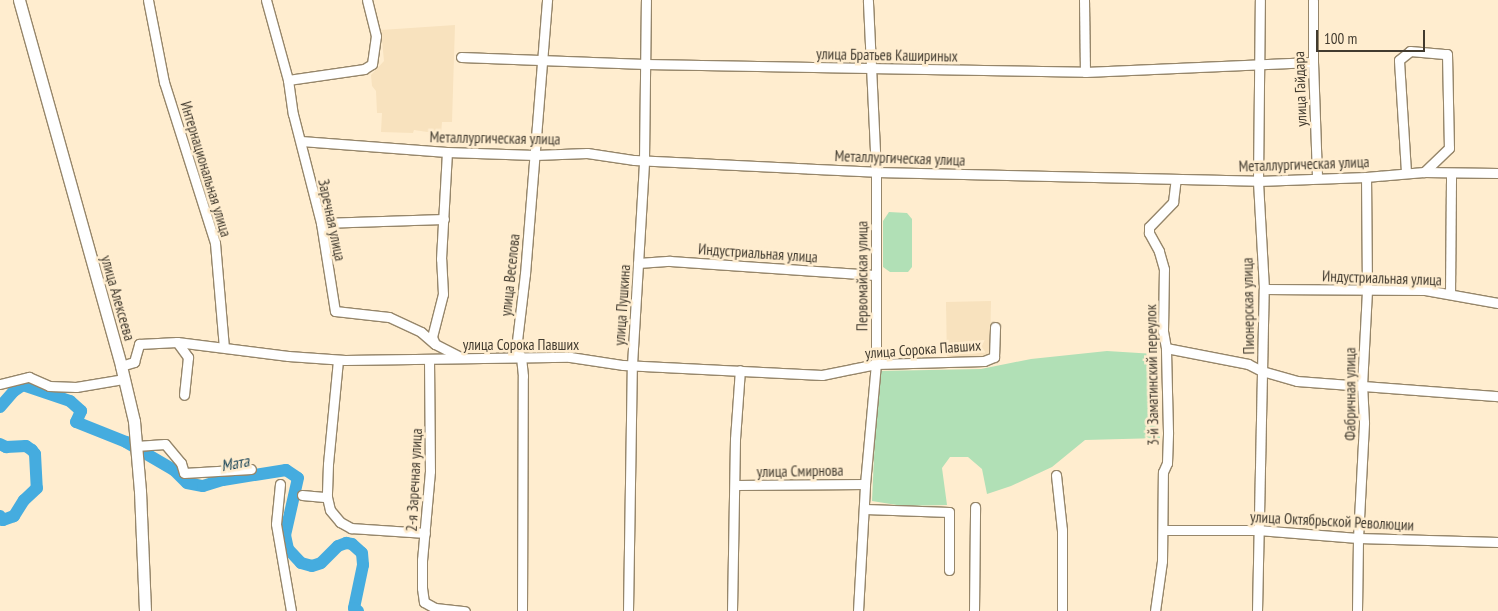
<!DOCTYPE html>
<meta charset="utf-8">
<style>
body{margin:0}
#map{position:relative;width:1498px;height:611px;overflow:hidden;background:#ffedcf;font-family:"PT Sans Narrow",sans-serif}
div>[style]{position:absolute}
[style*='--x']{left:calc(var(--x)*1px);top:calc(var(--y)*1px);width:calc(var(--w)*1px);rotate:calc(var(--a)*1deg)}
.built>*{inset:0;background:#f8e2be}
.green>*{inset:0;background:#b1e0b6}
.river>*{height:12px;margin:-6px;padding:0 6px;transform-origin:6px;border-radius:6px;background:#45acdf}
.roads{filter:drop-shadow(1px 0 #96866a) drop-shadow(-1px 0 #96866a) drop-shadow(0 1px #96866a) drop-shadow(0 -1px #96866a)}
.minor>*{height:9px;margin:-4.5px;padding:0 4.5px;transform-origin:4.5px;border-radius:4.5px;background:#fff}
.major>*{height:11px;margin:-5.5px;padding:0 5.5px;transform-origin:5.5px;border-radius:5.5px;background:#fff}
span{translate:-50% -50%;white-space:nowrap;text-align:center;line-height:1.15;-webkit-text-stroke:5px #ffedcf;paint-order:stroke}
.street-label{font-size:15px;color:#423b2f}
.water-label{font-size:16px;color:#123e53;font-style:italic}
.scale{position:absolute;left:1316px;top:30px;width:109px;height:22px;box-sizing:border-box;border:2px solid #423b2f;border-top:0;padding-left:6px;font-size:15px;line-height:18px;white-space:nowrap;color:#423b2f;-webkit-text-stroke:4px #ffedcf;paint-order:stroke}
</style>
<div id="map">
<div class="built">
<div style="clip-path:polygon(455px 25px,452px 122px,442px 122px,441px 134px,414px 130px,413px 133px,381px 132px,382px 113px,377px 113px,376px 91px,372px 86px,371px 75px,384px 61px,381px 30px)"></div>
<div style="clip-path:polygon(991px 301px,990px 351px,988px 354px,985px 357px,947px 360px,946px 302px)"></div>
</div>
<div class="green">
<div style="clip-path:polygon(889px 212px,907px 213px,912px 219px,912px 267px,908px 272px,890px 272px,883px 267px,883px 221px)"></div>
<div style="clip-path:polygon(1107px 351px,1155px 354px,1160px 438px,1085px 440px,1052px 467px,1011px 486px,987px 494px,982px 469px,968px 457px,950px 457px,942px 468px,947px 505px,903px 506px,872px 501px,878px 371px,981px 369px,1031px 359px)"></div>
</div>
<div class="river">
<div style="--x:0;--y:407;--w:21;--a:-49"></div>
<div style="--x:14;--y:391;--w:11;--a:-34"></div>
<div style="--x:23;--y:385;--w:50;--a:18.8"></div>
<div style="--x:70;--y:401;--w:15;--a:42"></div>
<div style="--x:81;--y:411;--w:12;--a:114"></div>
<div style="--x:76;--y:422;--w:54;--a:21.8"></div>
<div style="--x:126;--y:442;--w:56;--a:30.3"></div>
<div style="--x:174;--y:470;--w:18;--a:45"></div>
<div style="--x:187;--y:483;--w:16;--a:11"></div>
<div style="--x:203;--y:486;--w:21;--a:-17"></div>
<div style="--x:223;--y:480;--w:64;--a:-9"></div>
<div style="--x:286;--y:470;--w:14;--a:34"></div>
<div style="--x:298;--y:478;--w:58;--a:102.8"></div>
<div style="--x:285;--y:535;--w:14;--a:78"></div>
<div style="--x:288;--y:549;--w:19;--a:47"></div>
<div style="--x:301;--y:563;--w:11;--a:15"></div>
<div style="--x:312;--y:566;--w:9;--a:-18"></div>
<div style="--x:321;--y:563;--w:24;--a:-45"></div>
<div style="--x:338;--y:546;--w:9;--a:-21"></div>
<div style="--x:346;--y:543;--w:6;--a:9"></div>
<div style="--x:352;--y:544;--w:13;--a:42"></div>
<div style="--x:362;--y:553;--w:12;--a:85"></div>
<div style="--x:363;--y:565;--w:44;--a:101.8"></div>
<div style="--x:354;--y:608;--w:5;--a:37"></div>
<div style="--x:0;--y:444;--w:7;--a:27"></div>
<div style="--x:6;--y:447;--w:20;--a:-3"></div>
<div style="--x:26;--y:446;--w:7;--a:34"></div>
<div style="--x:32;--y:450;--w:5;--a:53"></div>
<div style="--x:35;--y:454;--w:34;--a:87"></div>
<div style="--x:37;--y:488;--w:18;--a:137"></div>
<div style="--x:24;--y:500;--w:19;--a:122"></div>
<div style="--x:14;--y:516;--w:12;--a:160"></div>
<div style="--x:3;--y:520;--w:5;--a:-127"></div>
</div>
<div class="roads">
<div class="minor">
<div style="--x:148;--y:0;--w:84;--a:79"></div>
<div style="--x:164;--y:82;--w:169;--a:72.4"></div>
<div style="--x:215;--y:243;--w:104;--a:85.1"></div>
<div style="--x:266;--y:0;--w:83;--a:74.6"></div>
<div style="--x:288;--y:80;--w:34;--a:82"></div>
<div style="--x:293;--y:114;--w:113;--a:75.6"></div>
<div style="--x:321;--y:223;--w:89;--a:81"></div>
<div style="--x:335;--y:311;--w:54;--a:6.3"></div>
<div style="--x:389;--y:317;--w:35;--a:25"></div>
<div style="--x:421;--y:332;--w:18;--a:41"></div>
<div style="--x:435;--y:344;--w:28;--a:27"></div>
<div style="--x:1084;--y:0;--w:72;--a:89.2"></div>
<div style="--x:1313;--y:0;--w:62;--a:90"></div>
<div style="--x:1313;--y:62;--w:116;--a:88"></div>
<div style="--x:461;--y:57;--w:184;--a:2.2"></div>
<div style="--x:645;--y:64;--w:440;--a:1"></div>
<div style="--x:1085;--y:72;--w:228;--a:-2.5"></div>
<div style="--x:288;--y:80;--w:77;--a:-8.2"></div>
<div style="--x:364;--y:69;--w:9;--a:-32"></div>
<div style="--x:372;--y:64;--w:28;--a:-82"></div>
<div style="--x:376;--y:36;--w:37;--a:-104"></div>
<div style="--x:301;--y:141;--w:146;--a:4.3"></div>
<div style="--x:447;--y:152;--w:88;--a:2"></div>
<div style="--x:535;--y:155;--w:52;--a:-2.2"></div>
<div style="--x:587;--y:153;--w:48;--a:8.5"></div>
<div style="--x:634;--y:160;--w:242;--a:2.8"></div>
<div style="--x:876;--y:172;--w:382;--a:1.3"></div>
<div style="--x:1258;--y:181;--w:108;--a:-2.1"></div>
<div style="--x:1366;--y:177;--w:58;--a:-4.9"></div>
<div style="--x:1424;--y:172;--w:74;--a:0.8"></div>
<div style="--x:1406;--y:172;--w:112;--a:-93.6"></div>
<div style="--x:1399;--y:60;--w:14;--a:-39"></div>
<div style="--x:1410;--y:51;--w:37;--a:5"></div>
<div style="--x:1447;--y:54;--w:94;--a:88.8"></div>
<div style="--x:1449;--y:148;--w:35;--a:136"></div>
<div style="--x:321;--y:223;--w:123;--a:-1.9"></div>
<div style="--x:638;--y:263;--w:32;--a:-4"></div>
<div style="--x:670;--y:261;--w:205;--a:3.9"></div>
<div style="--x:1264;--y:289;--w:161;--a:0.4"></div>
<div style="--x:1425;--y:290;--w:74;--a:10.1"></div>
<div style="--x:1450;--y:294;--w:121;--a:-89.5"></div>
<div style="--x:177;--y:342;--w:19;--a:54"></div>
<div style="--x:188;--y:357;--w:38;--a:96"></div>
<div style="--x:435;--y:344;--w:8;--a:-113"></div>
<div style="--x:432;--y:337;--w:44;--a:-75.7"></div>
<div style="--x:443;--y:294;--w:35;--a:-93"></div>
<div style="--x:441;--y:259;--w:107;--a:-86.8"></div>
<div style="--x:1166;--y:348;--w:84;--a:11"></div>
<div style="--x:1248;--y:364;--w:16;--a:27"></div>
<div style="--x:1262;--y:371;--w:36;--a:16"></div>
<div style="--x:1297;--y:381;--w:202;--a:4.3"></div>
<div style="--x:429;--y:359;--w:112;--a:89.5"></div>
<div style="--x:430;--y:471;--w:89;--a:95.1"></div>
<div style="--x:422;--y:560;--w:28;--a:90"></div>
<div style="--x:422;--y:588;--w:14;--a:82"></div>
<div style="--x:424;--y:602;--w:13;--a:29"></div>
<div style="--x:435;--y:608;--w:30;--a:6"></div>
<div style="--x:338;--y:360;--w:104;--a:95.5"></div>
<div style="--x:328;--y:464;--w:33;--a:92"></div>
<div style="--x:327;--y:497;--w:13;--a:77"></div>
<div style="--x:330;--y:510;--w:16;--a:50"></div>
<div style="--x:340;--y:522;--w:13;--a:29"></div>
<div style="--x:351;--y:528;--w:74;--a:3.9"></div>
<div style="--x:121;--y:366;--w:14;--a:-17"></div>
<div style="--x:134;--y:362;--w:19;--a:-74"></div>
<div style="--x:139;--y:344;--w:38;--a:-3"></div>
<div style="--x:177;--y:342;--w:112;--a:7.2"></div>
<div style="--x:288;--y:356;--w:57;--a:4"></div>
<div style="--x:345;--y:360;--w:225;--a:-0.8"></div>
<div style="--x:570;--y:357;--w:54;--a:8.6"></div>
<div style="--x:623;--y:365;--w:199;--a:2.9"></div>
<div style="--x:822;--y:375;--w:55;--a:-11.5"></div>
<div style="--x:876;--y:364;--w:108;--a:-1.6"></div>
<div style="--x:984;--y:361;--w:11;--a:-22"></div>
<div style="--x:994;--y:357;--w:30;--a:-88"></div>
<div style="--x:0;--y:384;--w:30;--a:-14"></div>
<div style="--x:29;--y:377;--w:22;--a:24"></div>
<div style="--x:49;--y:386;--w:27;--a:2"></div>
<div style="--x:76;--y:387;--w:49;--a:-9.5"></div>
<div style="--x:136;--y:446;--w:29;--a:-4"></div>
<div style="--x:165;--y:444;--w:25;--a:50"></div>
<div style="--x:181;--y:463;--w:10;--a:73"></div>
<div style="--x:184;--y:473;--w:67;--a:-3.4"></div>
<div style="--x:1056;--y:475;--w:55;--a:83.8"></div>
<div style="--x:1062;--y:530;--w:81;--a:90"></div>
<div style="--x:280;--y:484;--w:40;--a:95.7"></div>
<div style="--x:276;--y:524;--w:88;--a:80.2"></div>
<div style="--x:736;--y:485;--w:129;--a:-0.4"></div>
<div style="--x:302;--y:495;--w:25;--a:5"></div>
<div style="--x:865;--y:509;--w:84;--a:2"></div>
<div style="--x:949;--y:512;--w:58;--a:90"></div>
<div style="--x:1164;--y:530;--w:94;--a:0"></div>
<div style="--x:1258;--y:530;--w:100;--a:4.6"></div>
<div style="--x:1358;--y:538;--w:140;--a:1.6"></div>
<div style="--x:522;--y:611;--w:235;--a:-89.8"></div>
<div style="--x:523;--y:376;--w:19;--a:-96"></div>
<div style="--x:521;--y:357;--w:9;--a:-122"></div>
<div style="--x:516;--y:349;--w:76;--a:-83.2"></div>
<div style="--x:525;--y:274;--w:275;--a:-85.4"></div>
<div style="--x:628;--y:611;--w:246;--a:-89.1"></div>
<div style="--x:632;--y:365;--w:205;--a:-86.6"></div>
<div style="--x:644;--y:160;--w:160;--a:-89.3"></div>
<div style="--x:732;--y:611;--w:172;--a:-89"></div>
<div style="--x:735;--y:439;--w:69;--a:-85.9"></div>
<div style="--x:858;--y:611;--w:127;--a:-86.8"></div>
<div style="--x:865;--y:484;--w:121;--a:-84.8"></div>
<div style="--x:876;--y:364;--w:192;--a:-90"></div>
<div style="--x:876;--y:172;--w:172;--a:-92.7"></div>
<div style="--x:974;--y:611;--w:104;--a:-89.4"></div>
<div style="--x:1155;--y:611;--w:50;--a:-82"></div>
<div style="--x:1162;--y:561;--w:89;--a:-89.4"></div>
<div style="--x:1163;--y:472;--w:10;--a:-66"></div>
<div style="--x:1167;--y:463;--w:31;--a:-88"></div>
<div style="--x:1168;--y:432;--w:84;--a:-91.4"></div>
<div style="--x:1166;--y:348;--w:17;--a:-100"></div>
<div style="--x:1163;--y:331;--w:62;--a:-89.1"></div>
<div style="--x:1164;--y:269;--w:19;--a:-106"></div>
<div style="--x:1159;--y:251;--w:21;--a:-119"></div>
<div style="--x:1149;--y:233;--w:6;--a:-90"></div>
<div style="--x:1149;--y:227;--w:35;--a:-46"></div>
<div style="--x:1173;--y:202;--w:23;--a:-83"></div>
<div style="--x:1257;--y:611;--w:322;--a:-88.8"></div>
<div style="--x:1264;--y:289;--w:108;--a:-93.2"></div>
<div style="--x:1258;--y:181;--w:181;--a:-89.4"></div>
<div style="--x:1357;--y:611;--w:73;--a:-89.2"></div>
<div style="--x:1358;--y:538;--w:116;--a:-87"></div>
<div style="--x:1364;--y:422;--w:36;--a:-93"></div>
<div style="--x:1362;--y:386;--w:97;--a:-87"></div>
<div style="--x:1367;--y:289;--w:112;--a:-90.5"></div>
</div>
<div class="major">
<div style="--x:19;--y:0;--w:380;--a:74.4"></div>
<div style="--x:121;--y:366;--w:57;--a:76.7"></div>
<div style="--x:134;--y:421;--w:70;--a:85.1"></div>
<div style="--x:140;--y:491;--w:120;--a:87.6"></div>
</div>
</div>
<div class="street-label">
<span style="left:887px;top:55px;rotate:1deg">улица Братьев Кашириных</span>
<span style="left:1300px;top:89px;rotate:-92deg">улица Гайдара</span>
<span style="left:495px;top:138px;rotate:1deg">Металлургическая улица</span>
<span style="left:900px;top:158px;rotate:2deg">Металлургическая улица</span>
<span style="left:1304px;top:164px;rotate:-2deg">Металлургическая улица</span>
<span style="left:206px;top:169px;rotate:73deg">Интернациональная улица</span>
<span style="left:332px;top:220px;rotate:78deg">Заречная улица</span>
<span style="left:758px;top:253px;rotate:4deg">Индустриальная улица</span>
<span style="left:510px;top:275px;rotate:-84deg">улица Веселова</span>
<span style="left:862px;top:276px;rotate:-90deg">Первомайская улица</span>
<span style="left:1382px;top:278px;rotate:2deg">Индустриальная улица</span>
<span style="left:118px;top:298px;rotate:74deg">улица Алексеева</span>
<span style="left:622px;top:305px;rotate:-86deg">улица Пушкина</span>
<span style="left:1248px;top:306px;rotate:-91deg">Пионерская улица</span>
<span style="left:521px;top:345px">улица Сорока Павших</span>
<span style="left:923px;top:349px;rotate:-4deg">улица Сорока Павших</span>
<span style="left:1152px;top:375px;rotate:-91deg">3-й Заматинский переулок</span>
<span style="left:1350px;top:394px;rotate:-90deg">Фабричная улица</span>
<span style="left:800px;top:471px;rotate:-1deg">улица Смирнова</span>
<span style="left:414px;top:480px;rotate:-87deg">2-я Заречная улица</span>
<span style="left:1332px;top:521px;rotate:3deg">улица Октябрьской Революции</span>
</div>
<div class="water-label">
<span style="left:235px;top:463px;rotate:-11deg">Мата</span>
</div>
<div class="scale">100 m</div>
</div>
